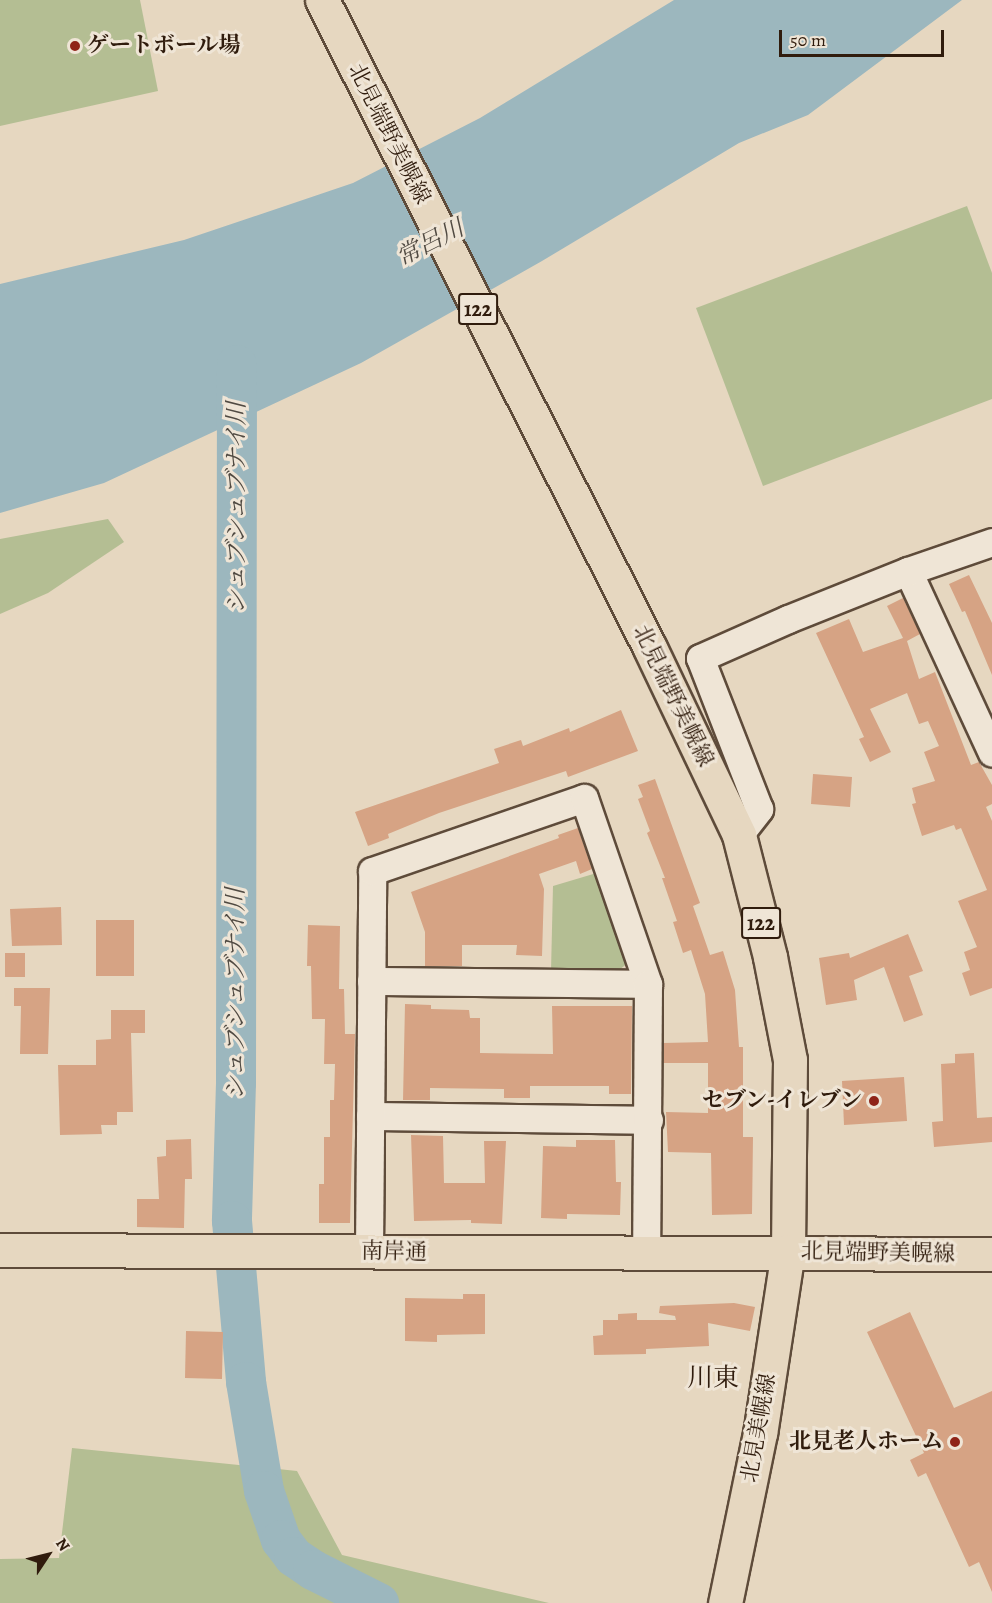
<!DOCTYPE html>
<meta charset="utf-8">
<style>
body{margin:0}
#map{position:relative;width:992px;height:1603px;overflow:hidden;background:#e6d7c0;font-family:Alegreya,"Noto Serif JP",serif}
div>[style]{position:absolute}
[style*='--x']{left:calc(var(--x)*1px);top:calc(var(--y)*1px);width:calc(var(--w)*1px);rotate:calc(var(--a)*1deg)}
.green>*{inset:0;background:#b4be93}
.water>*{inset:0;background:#9cb7be}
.river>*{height:40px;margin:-20px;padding:0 20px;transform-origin:20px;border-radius:20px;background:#9cb7be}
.building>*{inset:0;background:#d6a384}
.roads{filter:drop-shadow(2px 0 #5e4b3a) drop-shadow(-2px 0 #5e4b3a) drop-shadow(0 2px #5e4b3a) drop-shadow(0 -2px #5e4b3a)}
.minor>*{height:27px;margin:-13.5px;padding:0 13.5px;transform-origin:13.5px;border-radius:13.5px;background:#efe5d6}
.major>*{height:33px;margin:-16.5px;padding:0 16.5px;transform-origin:16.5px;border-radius:16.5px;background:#e6d7c0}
.dots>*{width:16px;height:16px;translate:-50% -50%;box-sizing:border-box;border:3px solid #efe5d6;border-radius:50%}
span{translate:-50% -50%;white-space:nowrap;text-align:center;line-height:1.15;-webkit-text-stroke:6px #efe5d6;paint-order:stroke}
.shield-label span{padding:2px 4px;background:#efe5d6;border:2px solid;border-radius:4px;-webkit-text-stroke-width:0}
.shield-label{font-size:21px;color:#301c0d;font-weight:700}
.poi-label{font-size:22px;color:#301c0d;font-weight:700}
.left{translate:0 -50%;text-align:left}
.right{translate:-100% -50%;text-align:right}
.street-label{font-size:22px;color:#301c0d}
.water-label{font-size:24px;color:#504a42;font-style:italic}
.quarter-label{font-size:26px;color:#301c0d}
.north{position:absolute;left:18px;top:1525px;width:60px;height:60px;-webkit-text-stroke:4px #efe5d6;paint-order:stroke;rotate:55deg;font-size:16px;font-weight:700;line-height:24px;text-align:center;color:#301c0d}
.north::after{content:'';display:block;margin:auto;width:21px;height:27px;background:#301c0d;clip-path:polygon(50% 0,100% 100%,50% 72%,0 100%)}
.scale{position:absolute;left:779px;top:30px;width:165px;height:27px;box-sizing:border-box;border:3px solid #301c0d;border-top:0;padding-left:8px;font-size:18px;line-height:21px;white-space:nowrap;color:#301c0d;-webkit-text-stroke:4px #efe5d6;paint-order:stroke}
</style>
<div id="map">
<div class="green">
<div style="clip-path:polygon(0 0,140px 0,158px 91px,0 126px)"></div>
<div style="clip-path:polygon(967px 206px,992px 273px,992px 399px,763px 486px,696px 308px)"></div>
<div style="clip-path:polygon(108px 519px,124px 542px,48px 593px,0 614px,0 539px)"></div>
<div style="clip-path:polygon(600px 872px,633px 959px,619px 970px,551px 971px,553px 886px)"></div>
<div style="clip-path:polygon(72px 1448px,297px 1471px,342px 1555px,549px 1603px,0 1603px,0 1559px,59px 1558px)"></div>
</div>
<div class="water">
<div style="clip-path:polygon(674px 0,962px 0,808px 115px,739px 143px,542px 261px,361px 363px,104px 483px,0 513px,0 284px,184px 240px,353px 183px,480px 118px)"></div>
</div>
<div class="river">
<div style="--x:237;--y:365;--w:718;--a:90.08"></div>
<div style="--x:236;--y:1083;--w:138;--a:91.7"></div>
<div style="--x:232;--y:1221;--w:162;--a:85"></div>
<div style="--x:246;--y:1382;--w:110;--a:80.6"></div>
<div style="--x:264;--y:1491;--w:52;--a:70.9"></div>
<div style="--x:281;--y:1540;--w:21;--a:53"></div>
<div style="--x:294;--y:1557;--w:23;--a:34"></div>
<div style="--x:313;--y:1570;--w:74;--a:26.6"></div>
</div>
<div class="building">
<div style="clip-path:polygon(969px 575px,992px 623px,992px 675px,965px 611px,962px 612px,949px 584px)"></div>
<div style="clip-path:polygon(903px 598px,920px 634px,907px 641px,919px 679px,935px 672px,971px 765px,979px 762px,992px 785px,992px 804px,986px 807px,992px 821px,992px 988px,970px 996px,962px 973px,970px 970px,964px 952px,977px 947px,958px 901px,987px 890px,961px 828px,956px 830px,954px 825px,922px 836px,912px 804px,916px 803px,912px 788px,935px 781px,924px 752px,939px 746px,928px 721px,919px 724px,907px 693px,870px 709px,891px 752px,870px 762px,859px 739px,864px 737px,816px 633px,849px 619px,863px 652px,903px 638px,887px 606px)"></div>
<div style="clip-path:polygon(621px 710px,638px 751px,568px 777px,566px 771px,439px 813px,388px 834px,389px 838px,368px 846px,355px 812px,499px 763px,494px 749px,521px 740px,523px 746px,569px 728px,570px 732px)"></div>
<div style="clip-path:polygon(813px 774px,852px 777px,850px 807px,811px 804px)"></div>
<div style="clip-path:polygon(655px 779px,700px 903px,693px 906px,710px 955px,723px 951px,735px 990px,739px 1047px,743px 1047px,743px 1137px,753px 1137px,752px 1214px,712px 1215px,711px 1153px,668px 1152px,666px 1112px,708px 1113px,708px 1063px,663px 1063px,663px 1043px,708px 1042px,705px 994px,691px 950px,683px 953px,673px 922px,677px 921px,662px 878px,665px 878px,647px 833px,650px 831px,638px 799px,643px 797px,638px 785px)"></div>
<div style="clip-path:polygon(578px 828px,592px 869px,580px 874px,576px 861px,539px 874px,544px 889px,542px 956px,516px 955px,517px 945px,462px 945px,462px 966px,425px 966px,425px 932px,411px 892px,559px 838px,558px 835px)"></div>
<div style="clip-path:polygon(61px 907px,62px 945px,12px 946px,10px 909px)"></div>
<div style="clip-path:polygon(96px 920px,134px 920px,134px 976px,96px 976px)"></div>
<div style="clip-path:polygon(308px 925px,340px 926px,339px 989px,344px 989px,345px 1034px,355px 1034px,350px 1223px,319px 1223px,319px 1184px,324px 1184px,324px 1137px,330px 1137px,330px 1100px,334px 1100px,335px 1064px,324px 1064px,325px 1019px,312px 1019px,311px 966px,307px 966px)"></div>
<div style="clip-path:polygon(908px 934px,923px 971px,909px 976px,923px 1015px,904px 1022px,884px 967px,854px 980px,857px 1000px,826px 1005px,819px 958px,849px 953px,850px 958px)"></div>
<div style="clip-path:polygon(5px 953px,25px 953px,25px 977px,5px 977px)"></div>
<div style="clip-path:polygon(14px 988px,50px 988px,48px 1054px,20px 1054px,21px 1006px,14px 1006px)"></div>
<div style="clip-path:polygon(405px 1004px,431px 1005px,431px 1009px,469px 1010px,470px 1018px,480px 1018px,480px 1053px,553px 1054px,552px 1006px,632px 1006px,631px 1094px,609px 1094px,609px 1086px,530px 1086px,530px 1098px,504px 1098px,504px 1089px,430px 1088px,430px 1100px,403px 1100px)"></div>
<div style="clip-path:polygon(111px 1010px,145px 1010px,145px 1033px,131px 1033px,133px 1112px,117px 1112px,117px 1125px,101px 1125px,102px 1134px,60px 1135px,58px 1065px,96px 1065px,96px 1040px,111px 1039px)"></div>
<div style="clip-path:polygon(974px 1053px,977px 1118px,992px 1117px,992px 1142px,934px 1147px,932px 1122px,943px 1121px,941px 1064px,955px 1063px,955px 1054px)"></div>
<div style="clip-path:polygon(904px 1077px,907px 1121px,844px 1125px,842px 1081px)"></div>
<div style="clip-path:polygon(411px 1135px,443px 1136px,444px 1183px,485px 1183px,484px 1141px,506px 1141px,502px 1224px,471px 1223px,471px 1220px,414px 1221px)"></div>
<div style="clip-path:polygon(191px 1139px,192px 1179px,185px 1179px,184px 1228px,137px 1227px,137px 1199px,159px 1199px,157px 1157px,166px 1156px,166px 1140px)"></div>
<div style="clip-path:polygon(576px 1140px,615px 1140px,616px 1182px,621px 1182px,620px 1215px,567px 1214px,567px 1219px,541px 1218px,543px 1146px,576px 1147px)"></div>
<div style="clip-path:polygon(463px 1294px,485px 1294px,485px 1334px,437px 1335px,437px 1342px,405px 1341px,405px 1298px,463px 1299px)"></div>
<div style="clip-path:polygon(734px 1303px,755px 1307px,750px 1331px,708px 1323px,709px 1346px,646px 1349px,646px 1354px,594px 1355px,593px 1336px,603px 1335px,603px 1320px,618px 1320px,618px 1314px,637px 1313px,637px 1320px,676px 1320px,675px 1316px,659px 1313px,660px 1306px)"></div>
<div style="clip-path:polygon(910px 1312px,954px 1408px,992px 1391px,992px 1592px,979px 1562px,969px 1567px,926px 1473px,918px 1477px,910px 1460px,924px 1453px,867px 1332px)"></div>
<div style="clip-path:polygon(186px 1331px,223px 1332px,222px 1379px,185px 1378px)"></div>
</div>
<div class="roads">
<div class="minor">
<div style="--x:908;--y:571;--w:200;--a:65.2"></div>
<div style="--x:739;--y:835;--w:33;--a:-52"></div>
<div style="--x:759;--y:809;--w:162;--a:-111.3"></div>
<div style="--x:700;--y:658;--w:96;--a:-23.9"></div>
<div style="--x:788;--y:619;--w:129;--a:-21.8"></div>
<div style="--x:908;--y:571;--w:89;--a:-19"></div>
<div style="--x:371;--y:981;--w:277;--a:0.6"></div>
<div style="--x:370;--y:1116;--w:279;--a:0.8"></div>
<div style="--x:369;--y:1251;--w:380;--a:-89.5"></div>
<div style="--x:372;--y:871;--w:224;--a:-19"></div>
<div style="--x:584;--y:798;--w:197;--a:71"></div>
<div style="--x:648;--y:984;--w:270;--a:90.4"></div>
</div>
<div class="major">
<div style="--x:322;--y:0;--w:726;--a:63.15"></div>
<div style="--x:650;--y:648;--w:207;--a:64.5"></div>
<div style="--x:739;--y:835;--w:126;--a:75.7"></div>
<div style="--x:770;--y:957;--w:105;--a:79"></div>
<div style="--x:790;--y:1060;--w:191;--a:90.6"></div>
<div style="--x:788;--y:1251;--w:184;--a:98.7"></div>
<div style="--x:760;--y:1433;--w:174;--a:101.6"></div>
<div style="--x:0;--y:1250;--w:992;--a:0.23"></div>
</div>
</div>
<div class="dots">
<div style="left:75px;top:46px;background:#8f2418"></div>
<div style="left:874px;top:1101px;background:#8f2418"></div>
<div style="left:955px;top:1442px;background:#8f2418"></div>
</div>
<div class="shield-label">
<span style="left:478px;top:309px">122</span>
<span style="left:761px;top:923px">122</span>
</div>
<div class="poi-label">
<span class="left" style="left:87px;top:46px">ゲートボール場</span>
<span class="right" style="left:862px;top:1101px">セブン-イレブン</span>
<span class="right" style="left:943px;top:1442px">北見老人ホーム</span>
</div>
<div class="street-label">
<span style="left:389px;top:134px;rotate:63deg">北見端野美幌線</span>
<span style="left:673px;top:696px;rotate:64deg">北見端野美幌線</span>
<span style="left:394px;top:1252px;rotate:1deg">南岸通</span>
<span style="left:878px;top:1253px;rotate:1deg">北見端野美幌線</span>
<span style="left:759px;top:1428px;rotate:-80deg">北見美幌線</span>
</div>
<div class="water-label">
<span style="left:430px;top:243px;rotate:-27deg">常呂川</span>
<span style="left:237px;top:508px;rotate:-90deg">シュブシュブナイ川</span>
<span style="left:236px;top:994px;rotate:-90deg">シュブシュブナイ川</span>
</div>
<div class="quarter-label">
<span style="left:713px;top:1378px">川東</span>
</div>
<div class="north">N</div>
<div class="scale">50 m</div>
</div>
